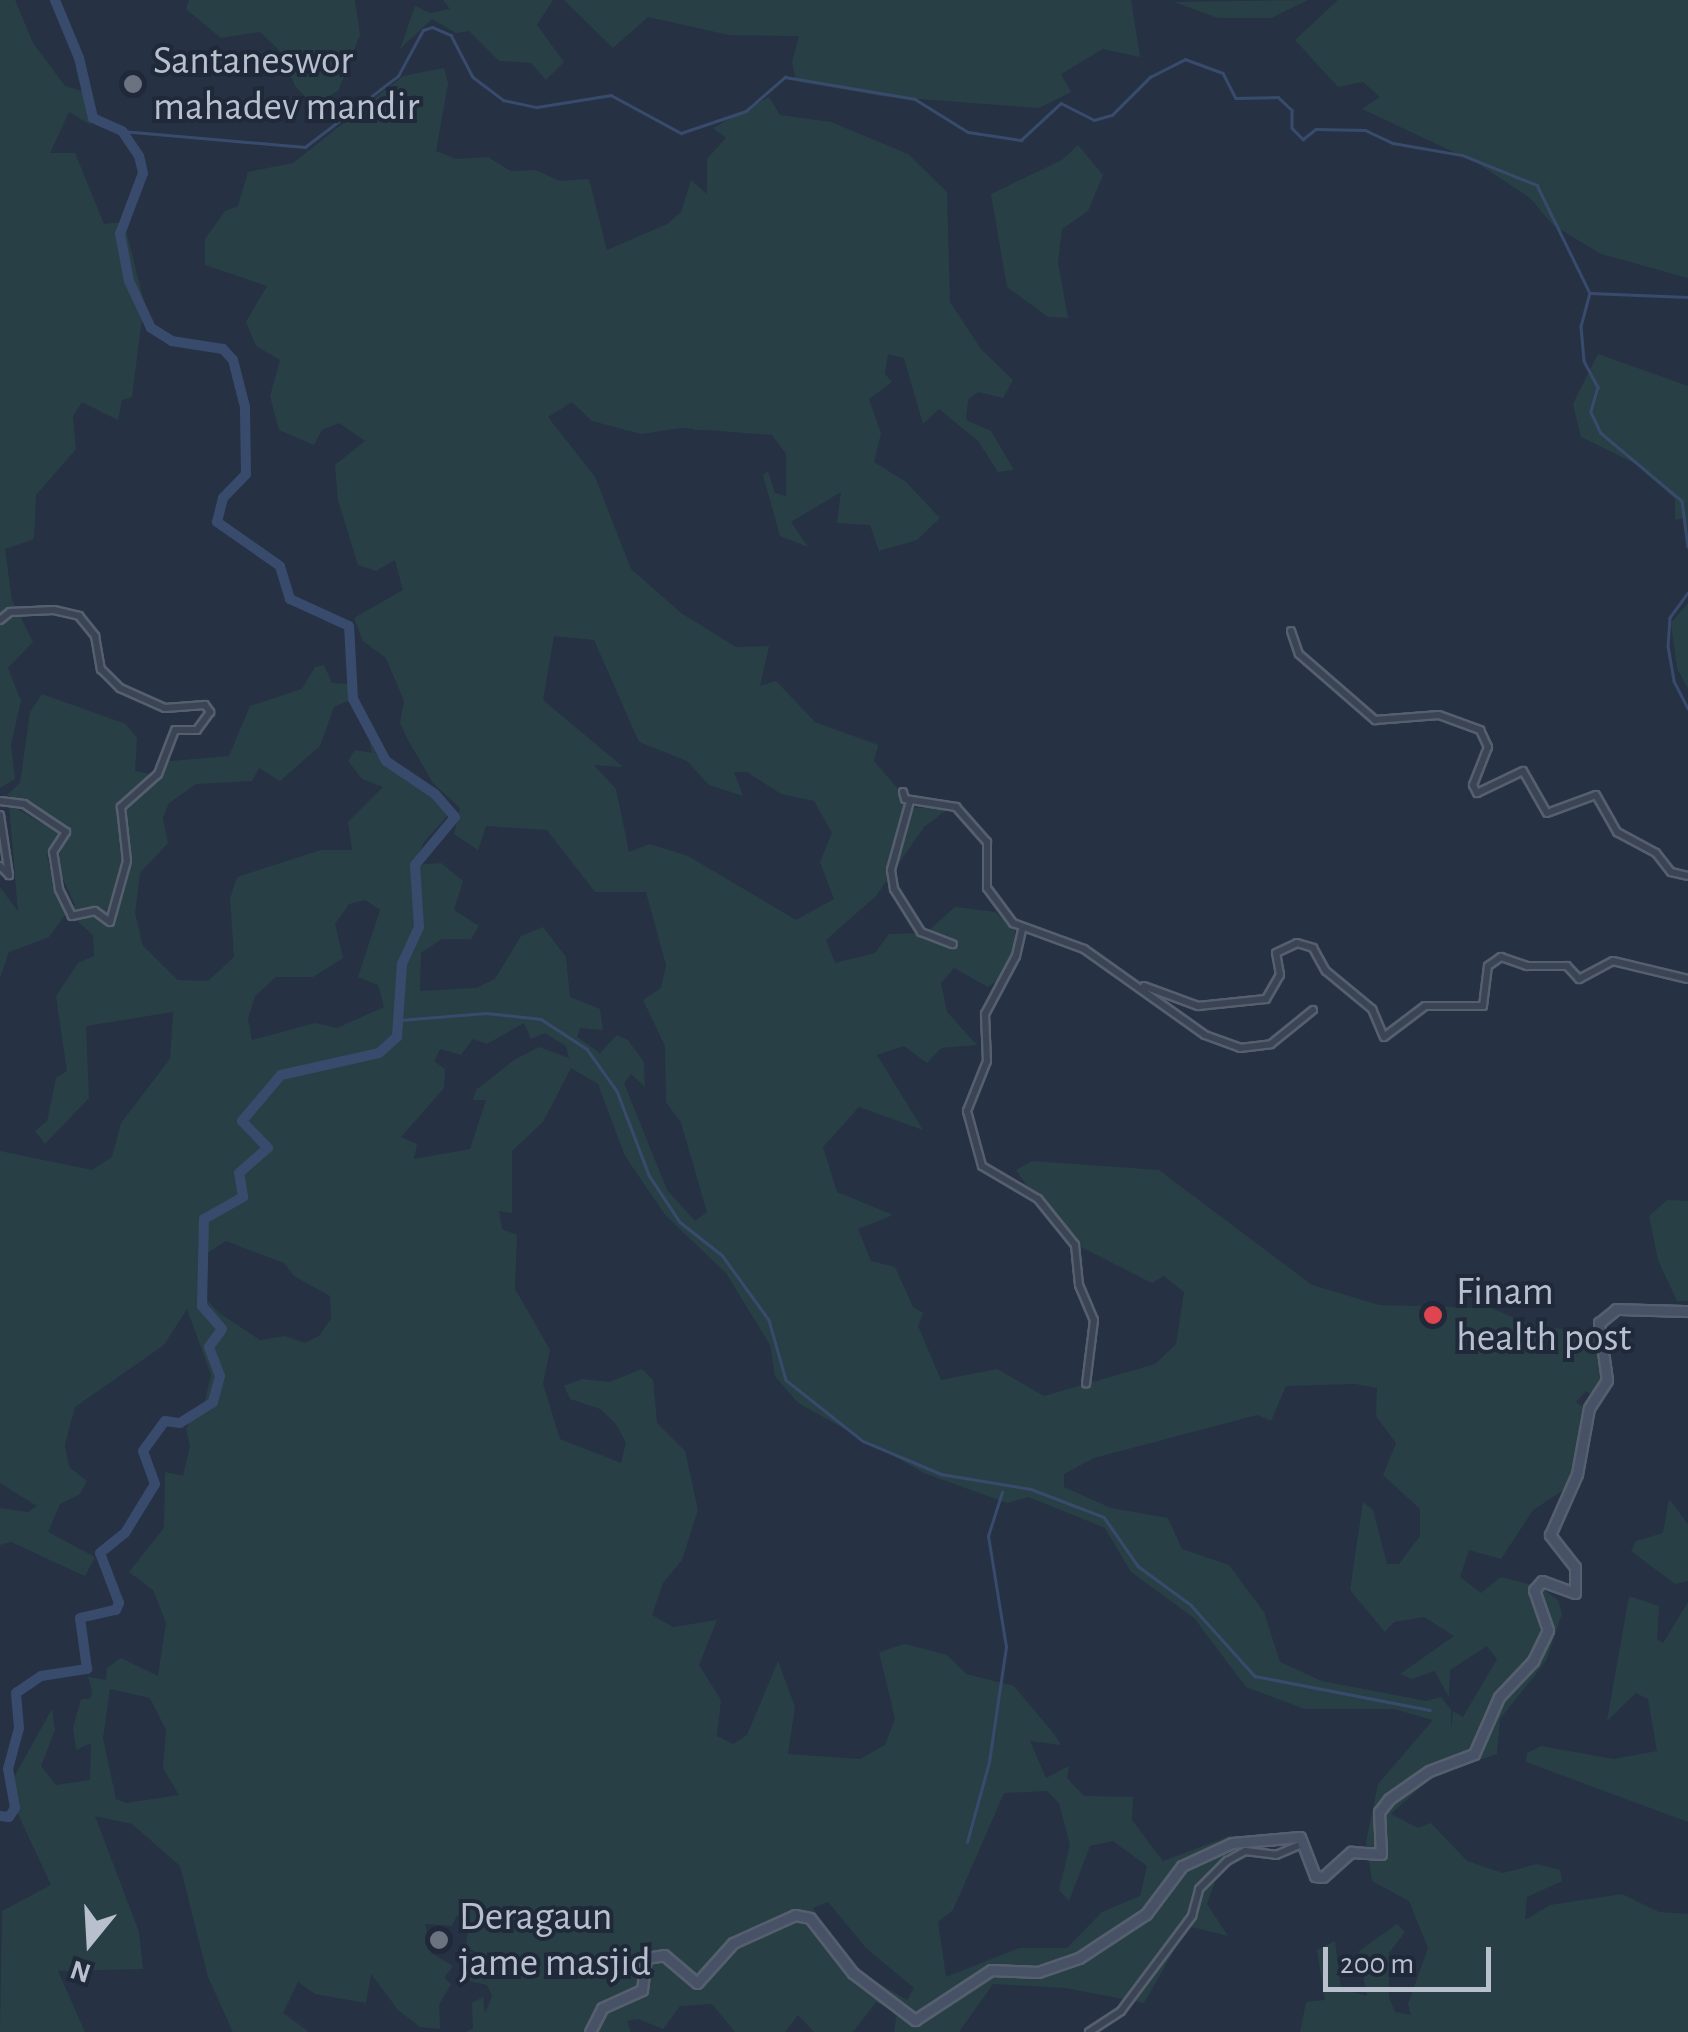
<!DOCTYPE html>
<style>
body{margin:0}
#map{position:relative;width:1688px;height:2032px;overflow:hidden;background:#263144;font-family:"Alegreya Sans",sans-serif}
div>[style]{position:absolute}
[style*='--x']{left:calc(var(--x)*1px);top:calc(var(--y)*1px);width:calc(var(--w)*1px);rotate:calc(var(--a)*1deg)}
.green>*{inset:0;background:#284045}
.stream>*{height:2.5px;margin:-1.25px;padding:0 1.25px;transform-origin:1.25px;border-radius:1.25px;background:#394b6c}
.river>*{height:10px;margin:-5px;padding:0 5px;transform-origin:5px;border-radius:5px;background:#394b6c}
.roads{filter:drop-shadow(2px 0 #565f6e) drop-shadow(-2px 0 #565f6e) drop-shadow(0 2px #565f6e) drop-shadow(0 -2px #565f6e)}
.street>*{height:6px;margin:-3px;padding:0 3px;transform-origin:3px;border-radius:3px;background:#3b4454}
.secondary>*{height:9px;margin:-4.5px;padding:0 4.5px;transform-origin:4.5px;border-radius:4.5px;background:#485267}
.dots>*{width:28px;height:28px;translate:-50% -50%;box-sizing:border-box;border:5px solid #1f2939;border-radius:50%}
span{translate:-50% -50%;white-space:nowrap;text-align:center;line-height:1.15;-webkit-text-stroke:8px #1f2939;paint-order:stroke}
.poi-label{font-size:40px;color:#b8bfcd}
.left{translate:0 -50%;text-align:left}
.north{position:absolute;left:40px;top:1892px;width:100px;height:100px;-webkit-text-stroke:8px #1f2939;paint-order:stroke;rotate:198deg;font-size:28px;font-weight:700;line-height:40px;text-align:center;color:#b8bfcd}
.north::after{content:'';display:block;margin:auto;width:35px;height:45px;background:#b8bfcd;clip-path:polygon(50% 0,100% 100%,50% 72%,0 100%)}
.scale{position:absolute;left:1323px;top:1947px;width:168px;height:45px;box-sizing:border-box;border:5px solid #b8bfcd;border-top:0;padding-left:12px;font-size:30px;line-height:35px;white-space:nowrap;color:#b8bfcd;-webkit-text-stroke:8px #1f2939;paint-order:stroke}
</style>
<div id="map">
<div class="green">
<div style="clip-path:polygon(0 0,15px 0,33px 43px,65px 86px,82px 91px,91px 125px,69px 112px,50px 153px,75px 153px,104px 224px,124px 222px,144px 302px,132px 397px,122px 400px,118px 420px,82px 402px,73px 416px,76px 449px,36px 495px,34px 539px,5px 549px,12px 600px,33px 642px,8px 668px,21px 701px,11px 744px,15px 779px,0 788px)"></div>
<div style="clip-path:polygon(189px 0,355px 0,360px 35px,338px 91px,313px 105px,295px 86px,281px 52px,260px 32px,221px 38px,186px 9px)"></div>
<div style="clip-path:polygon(443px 0,553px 0,537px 25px,564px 62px,546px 80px,531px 63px,499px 61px,469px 31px,456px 33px,432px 19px,400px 49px,415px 6px,430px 13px,450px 9px)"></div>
<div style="clip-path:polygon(564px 0,1131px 0,1140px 57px,1103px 49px,1061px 74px,1071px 92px,1039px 108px,881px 96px,796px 81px,792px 62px,799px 36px,729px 35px,648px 17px,613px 48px)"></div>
<div style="clip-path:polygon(1308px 0,1271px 18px,1218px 18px,1174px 2px)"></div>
<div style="clip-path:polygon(1338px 0,1688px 0,1688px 278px,1601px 254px,1553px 225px,1530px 198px,1477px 163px,1362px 109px,1380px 97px,1363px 82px,1338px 87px,1295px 40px)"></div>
<div style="clip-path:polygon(evenodd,444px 68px,448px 83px,436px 151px,456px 159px,488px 157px,511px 171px,536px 170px,560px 181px,589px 179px,607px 250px,667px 224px,681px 212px,691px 180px,707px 194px,707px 159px,726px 138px,713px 128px,769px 97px,780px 115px,831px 122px,908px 154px,947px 192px,950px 302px,981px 349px,1013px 380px,1003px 398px,978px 392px,968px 400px,966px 420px,991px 431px,1014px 470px,998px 472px,978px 441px,939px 409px,923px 424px,904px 358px,888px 354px,885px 374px,892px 382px,869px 399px,881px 433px,874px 462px,906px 482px,940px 518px,917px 540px,879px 551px,870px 525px,837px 523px,841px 492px,791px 522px,808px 547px,780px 536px,763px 475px,768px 471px,775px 493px,786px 496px,786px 454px,772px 435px,681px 428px,641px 434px,592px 421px,572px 402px,548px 417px,595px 477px,631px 569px,681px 613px,736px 647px,769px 646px,760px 686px,776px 681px,815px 722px,878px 745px,874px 761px,914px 808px,949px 808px,924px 827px,876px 896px,826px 940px,835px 963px,875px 953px,889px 934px,926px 933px,955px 907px,995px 912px,1015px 930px,1014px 958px,1000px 979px,988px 987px,954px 968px,941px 983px,947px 1012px,977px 1045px,941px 1048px,927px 1063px,904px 1046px,877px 1055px,923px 1130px,859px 1107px,823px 1147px,837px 1192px,893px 1215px,858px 1229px,871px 1261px,895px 1267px,913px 1307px,923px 1313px,918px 1326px,941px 1380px,997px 1369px,1044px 1396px,1155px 1364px,1176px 1344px,1184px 1292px,1164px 1276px,1152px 1283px,1063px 1238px,1016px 1170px,1032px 1161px,1159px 1170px,1312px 1285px,1379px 1305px,1491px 1308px,1532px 1326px,1597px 1332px,1605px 1391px,1598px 1399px,1586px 1391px,1576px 1402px,1587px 1410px,1576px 1482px,1533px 1510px,1501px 1559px,1469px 1550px,1460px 1577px,1481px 1593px,1501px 1577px,1540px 1587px,1558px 1600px,1562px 1614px,1546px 1661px,1500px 1719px,1497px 1754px,1434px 1775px,1391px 1814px,1418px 1828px,1431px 1823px,1466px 1860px,1484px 1867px,1503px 1873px,1537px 1864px,1560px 1870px,1562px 1881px,1527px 1897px,1525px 1920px,1550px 1905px,1622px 1894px,1659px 1912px,1688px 1914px,1688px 2032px,1300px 2032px,1306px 2002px,1325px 2000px,1317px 1950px,1335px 1941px,1341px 1989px,1367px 1996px,1359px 1951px,1397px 1924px,1405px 1932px,1389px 1953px,1389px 1997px,1395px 2012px,1411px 2015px,1408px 2004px,1428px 1948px,1409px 1901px,1372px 1881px,1366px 1842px,1378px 1784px,1433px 1720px,1394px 1709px,1304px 1709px,1246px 1687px,1194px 1618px,1131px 1572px,1105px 1528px,1029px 1497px,1007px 1503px,924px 1473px,798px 1403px,775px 1376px,770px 1345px,726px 1273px,666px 1216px,625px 1156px,598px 1084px,571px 1068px,543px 1122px,512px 1151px,512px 1213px,499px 1211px,502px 1229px,517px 1235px,515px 1289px,550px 1350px,543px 1384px,560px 1439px,621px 1463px,626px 1443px,616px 1424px,600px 1409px,570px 1399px,564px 1386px,582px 1379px,609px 1382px,642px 1369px,653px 1380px,657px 1423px,685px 1451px,698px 1510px,682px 1560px,663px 1583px,652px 1615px,673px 1627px,717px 1620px,699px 1665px,721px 1700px,717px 1736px,733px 1744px,747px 1735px,778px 1661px,795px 1707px,788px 1754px,860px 1759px,885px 1745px,895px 1719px,879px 1652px,905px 1644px,947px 1655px,966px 1674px,1014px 1686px,1055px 1735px,1061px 1745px,1030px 1741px,1046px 1778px,1069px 1766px,1067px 1778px,1084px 1796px,1133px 1797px,1132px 1820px,1163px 1861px,1232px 1835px,1207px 1904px,1228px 1936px,1188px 1926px,1144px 2003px,1065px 1988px,993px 1984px,959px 2032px,894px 2032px,897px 2013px,876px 2002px,853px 2032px,814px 2032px,798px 2015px,785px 2032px,735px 2032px,712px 2004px,680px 2006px,663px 2029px,638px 2019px,627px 2021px,631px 2032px,466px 2032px,473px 2028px,472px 2003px,483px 1997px,485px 2013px,492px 1996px,487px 1985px,469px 1981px,480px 1954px,466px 1947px,469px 1922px,457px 1915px,452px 1926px,425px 1924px,431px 1953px,453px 1966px,444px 1978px,451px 1984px,439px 2005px,440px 2029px,420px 2027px,398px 2010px,371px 1974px,366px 2003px,315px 1994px,298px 1982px,283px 2013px,309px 2032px,233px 2032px,208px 1977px,180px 1866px,132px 1824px,95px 1816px,139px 1932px,143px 1969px,58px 1971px,85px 2032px,0 2032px,2px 1911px,51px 1885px,18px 1814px,14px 1777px,52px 1709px,55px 1730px,41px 1766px,56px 1785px,90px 1780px,91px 1743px,76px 1750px,73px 1728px,81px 1699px,90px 1699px,92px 1691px,88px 1677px,106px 1680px,107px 1668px,121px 1658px,158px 1676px,166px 1623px,153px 1590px,129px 1572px,164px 1528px,165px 1472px,183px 1476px,190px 1446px,186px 1428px,205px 1401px,211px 1375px,187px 1309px,164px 1345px,75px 1407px,65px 1445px,69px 1467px,87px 1481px,80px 1494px,60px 1504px,48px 1532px,95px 1557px,85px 1576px,11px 1542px,0 1545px,0 1508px,28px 1512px,37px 1506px,0 1483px,0 1151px,92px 1170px,112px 1157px,121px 1123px,170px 1059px,173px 1012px,86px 1026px,89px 1098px,45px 1144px,35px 1131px,47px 1121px,56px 1078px,67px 1071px,56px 996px,78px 963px,94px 956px,93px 935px,67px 912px,49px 937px,9px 952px,0 978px,0 887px,18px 911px,9px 804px,60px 834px,47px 855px,49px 866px,56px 892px,69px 911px,75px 905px,56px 864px,69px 831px,7px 795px,20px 783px,30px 712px,42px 694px,126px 724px,137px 738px,135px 771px,150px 774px,160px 762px,229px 756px,250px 706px,302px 689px,315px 667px,324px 665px,332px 683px,351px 684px,350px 700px,334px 707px,320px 746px,280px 781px,259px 768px,252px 781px,196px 784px,169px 803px,163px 818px,168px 843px,140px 873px,135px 913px,143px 946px,178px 980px,208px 981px,234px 957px,230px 899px,237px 877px,321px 850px,352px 850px,348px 822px,383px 787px,362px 779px,348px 761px,355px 750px,372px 753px,369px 740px,376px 754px,408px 782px,435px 794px,449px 814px,424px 842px,414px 865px,441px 863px,463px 881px,454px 910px,479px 926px,471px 939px,442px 939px,421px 953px,420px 991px,476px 988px,495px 979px,521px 936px,543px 927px,566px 957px,570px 997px,600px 1009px,603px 1030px,580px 1028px,577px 1037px,600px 1053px,617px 1035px,628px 1040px,644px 1062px,645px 1087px,631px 1074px,624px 1083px,667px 1190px,695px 1221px,707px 1212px,681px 1123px,666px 1102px,665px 1046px,643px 1000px,661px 988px,666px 965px,646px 892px,595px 892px,547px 830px,486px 826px,478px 850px,454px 834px,460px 808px,433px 783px,409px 742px,400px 723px,404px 701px,386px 658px,363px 641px,354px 618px,403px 590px,395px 560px,376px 571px,358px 565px,338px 500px,335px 465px,365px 441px,339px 423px,322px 430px,314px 445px,279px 430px,270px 396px,280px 360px,256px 346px,246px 322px,267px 286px,205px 265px,205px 239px,225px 211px,238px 206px,248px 172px,293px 163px,403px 76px,444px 68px,554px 636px,594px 640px,639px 742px,687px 761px,709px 785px,743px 796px,734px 772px,747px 772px,781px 794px,814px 801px,832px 833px,820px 862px,834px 899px,796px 920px,688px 856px,650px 844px,629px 852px,616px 789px,594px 765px,623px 767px,543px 700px,554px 636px,444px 68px,365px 900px,380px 910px,358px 977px,378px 985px,384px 1007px,337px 1028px,315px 1023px,252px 1040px,248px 1019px,255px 996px,276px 977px,313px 977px,343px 958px,335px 924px,349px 904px,365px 900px,444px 68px,524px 1023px,531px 1039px,545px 1033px,566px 1046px,569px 1058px,539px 1047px,514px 1060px,476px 1090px,473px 1100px,486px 1100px,470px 1149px,414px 1159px,417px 1144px,401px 1137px,444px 1088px,445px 1069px,434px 1061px,440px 1049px,461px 1055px,473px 1039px,487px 1044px,524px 1023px,444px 68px,226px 1241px,284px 1263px,294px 1276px,330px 1296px,331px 1319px,319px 1336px,305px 1343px,285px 1336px,260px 1340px,219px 1313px,206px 1299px,204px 1255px,226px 1241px,444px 68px,1355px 1384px,1377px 1388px,1376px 1416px,1396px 1443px,1383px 1475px,1420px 1509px,1420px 1536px,1399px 1564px,1387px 1564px,1373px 1510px,1363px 1502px,1350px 1590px,1385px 1632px,1394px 1622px,1424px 1617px,1454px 1636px,1400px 1674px,1412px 1679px,1435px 1671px,1449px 1698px,1450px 1670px,1487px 1646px,1497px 1659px,1463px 1717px,1453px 1711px,1451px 1730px,1451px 1710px,1441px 1697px,1426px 1701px,1322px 1681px,1280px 1662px,1264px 1612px,1229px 1565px,1182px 1549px,1168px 1518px,1111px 1508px,1064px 1487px,1064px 1474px,1094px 1458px,1257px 1415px,1271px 1421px,1286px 1386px,1355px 1384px,444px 68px,110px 1689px,150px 1698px,166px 1730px,163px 1768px,179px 1795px,126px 1803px,116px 1799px,103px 1738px,110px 1689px,444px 68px,1047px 1791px,1059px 1803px,1070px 1845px,1059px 1890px,1069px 1901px,1090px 1846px,1113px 1841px,1147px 1866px,1140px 1896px,1102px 1912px,1067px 1948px,1019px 1948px,946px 1977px,938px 1922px,953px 1910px,1004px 1793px,1047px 1791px,444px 68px,828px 1902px,866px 1948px,914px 1988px,907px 2000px,851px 1967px,834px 1948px,813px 1908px,828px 1902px)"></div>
<div style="clip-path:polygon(1078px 145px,1103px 175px,1088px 211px,1062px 229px,1058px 263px,1068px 318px,1048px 317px,1007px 287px,991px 194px,1062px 160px)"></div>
<div style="clip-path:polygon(1598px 354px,1688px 386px,1688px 544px,1684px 518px,1675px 520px,1675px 499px,1634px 463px,1581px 437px,1573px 404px)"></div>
<div style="clip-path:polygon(1688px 603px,1688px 689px,1677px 668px,1671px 623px)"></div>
<div style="clip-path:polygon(1667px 1200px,1688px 1201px,1688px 1301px,1677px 1301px,1658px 1260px,1649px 1216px)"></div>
<div style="clip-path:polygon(1669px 1499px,1688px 1524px,1688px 1581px,1675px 1584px,1631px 1551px,1636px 1541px,1663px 1533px)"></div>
<div style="clip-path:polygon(1629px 1596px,1659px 1606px,1657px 1639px,1663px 1643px,1688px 1602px,1688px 1822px,1526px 1762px,1527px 1753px,1541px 1746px,1614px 1759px,1657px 1751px,1648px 1699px,1636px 1693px,1607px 1721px)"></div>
</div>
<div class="stream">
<div style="--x:122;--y:131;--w:184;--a:5"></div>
<div style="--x:305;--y:147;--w:117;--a:-37.4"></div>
<div style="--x:398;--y:76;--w:52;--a:-61.5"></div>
<div style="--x:423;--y:30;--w:9;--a:-18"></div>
<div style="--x:432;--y:27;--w:21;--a:23"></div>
<div style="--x:451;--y:35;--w:47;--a:62.4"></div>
<div style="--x:473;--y:77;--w:38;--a:37"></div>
<div style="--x:503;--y:100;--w:35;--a:12"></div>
<div style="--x:537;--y:107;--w:75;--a:-9.2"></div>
<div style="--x:611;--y:95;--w:80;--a:28.5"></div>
<div style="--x:681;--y:133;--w:69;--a:-18.7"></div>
<div style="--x:746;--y:111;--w:52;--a:-41.1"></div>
<div style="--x:785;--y:77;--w:132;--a:9.6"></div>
<div style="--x:915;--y:99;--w:62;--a:31.9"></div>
<div style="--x:968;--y:132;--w:54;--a:8.6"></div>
<div style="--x:1021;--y:140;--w:54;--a:-42.8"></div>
<div style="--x:1061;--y:103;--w:37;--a:27"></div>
<div style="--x:1094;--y:120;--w:19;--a:-16"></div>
<div style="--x:1112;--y:115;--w:54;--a:-45"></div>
<div style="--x:1150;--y:77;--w:39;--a:-27"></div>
<div style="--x:1185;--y:59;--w:40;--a:20.2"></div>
<div style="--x:1223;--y:73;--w:28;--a:63"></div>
<div style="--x:1236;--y:98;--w:42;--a:-1.4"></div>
<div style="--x:1278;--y:97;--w:19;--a:43"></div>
<div style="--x:1292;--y:110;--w:18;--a:90"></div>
<div style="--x:1292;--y:128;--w:16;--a:45"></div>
<div style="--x:1303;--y:139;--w:16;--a:-38"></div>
<div style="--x:1316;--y:129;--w:49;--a:1.2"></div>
<div style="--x:1365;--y:130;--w:31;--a:25"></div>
<div style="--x:1393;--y:143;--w:70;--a:9.9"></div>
<div style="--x:1462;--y:155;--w:81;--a:21.8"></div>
<div style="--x:1537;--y:185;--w:120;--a:63.9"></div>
<div style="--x:1590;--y:293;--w:34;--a:105"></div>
<div style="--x:1581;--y:326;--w:35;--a:85"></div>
<div style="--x:1584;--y:361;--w:30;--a:62"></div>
<div style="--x:1598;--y:387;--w:26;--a:106"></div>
<div style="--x:1591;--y:412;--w:23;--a:65"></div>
<div style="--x:1601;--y:433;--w:106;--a:40"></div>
<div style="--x:1682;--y:501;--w:46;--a:82.6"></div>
<div style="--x:1590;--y:293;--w:98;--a:2.3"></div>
<div style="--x:1688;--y:593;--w:31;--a:126"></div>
<div style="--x:1670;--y:618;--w:28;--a:94"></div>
<div style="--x:1668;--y:646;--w:36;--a:80"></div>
<div style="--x:1674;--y:681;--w:31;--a:63"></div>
<div style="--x:400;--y:1020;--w:86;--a:-4.7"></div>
<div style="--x:486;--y:1013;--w:55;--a:6.2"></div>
<div style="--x:541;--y:1019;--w:55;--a:33.1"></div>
<div style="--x:587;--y:1049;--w:52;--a:54.5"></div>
<div style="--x:617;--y:1091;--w:90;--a:69.1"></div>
<div style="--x:649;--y:1175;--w:56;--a:56.6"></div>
<div style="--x:680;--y:1222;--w:53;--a:38.2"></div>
<div style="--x:722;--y:1255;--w:80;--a:54.1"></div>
<div style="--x:769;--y:1320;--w:62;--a:74.2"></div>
<div style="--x:786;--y:1380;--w:98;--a:38.4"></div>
<div style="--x:863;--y:1441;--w:85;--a:22.9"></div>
<div style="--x:941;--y:1474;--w:91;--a:9.5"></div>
<div style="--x:1031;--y:1489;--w:78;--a:21"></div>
<div style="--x:1104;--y:1517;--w:60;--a:55.2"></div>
<div style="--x:1138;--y:1566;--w:66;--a:36.3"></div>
<div style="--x:1191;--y:1605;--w:96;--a:48"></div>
<div style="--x:1255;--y:1676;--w:178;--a:11"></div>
<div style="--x:967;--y:1842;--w:83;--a:-74.6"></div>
<div style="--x:989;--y:1762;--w:116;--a:-81.6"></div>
<div style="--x:1006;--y:1647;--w:112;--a:-99.2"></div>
<div style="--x:988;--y:1536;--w:46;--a:-72.3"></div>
</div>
<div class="river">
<div style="--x:0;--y:1816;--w:9;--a:6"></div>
<div style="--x:9;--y:1817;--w:11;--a:-56"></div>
<div style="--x:15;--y:1808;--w:40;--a:-100"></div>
<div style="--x:8;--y:1769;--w:42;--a:-75"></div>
<div style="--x:19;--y:1728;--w:35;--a:-95"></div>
<div style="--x:16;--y:1693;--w:30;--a:-34"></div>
<div style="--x:41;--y:1676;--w:47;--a:-8.7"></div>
<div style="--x:87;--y:1669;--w:51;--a:-97.8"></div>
<div style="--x:80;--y:1618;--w:37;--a:-13"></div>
<div style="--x:116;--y:1610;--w:8;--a:-67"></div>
<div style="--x:119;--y:1603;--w:53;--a:-110.8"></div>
<div style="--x:100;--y:1553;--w:32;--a:-39"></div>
<div style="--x:125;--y:1533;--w:57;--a:-58.5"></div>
<div style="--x:155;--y:1484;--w:35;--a:-110"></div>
<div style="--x:143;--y:1451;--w:37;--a:-54"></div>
<div style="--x:165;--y:1421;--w:15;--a:8"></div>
<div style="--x:180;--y:1423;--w:39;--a:-32"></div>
<div style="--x:213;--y:1402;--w:27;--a:-75"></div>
<div style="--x:220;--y:1376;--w:31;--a:-111"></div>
<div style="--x:209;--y:1347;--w:22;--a:-54"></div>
<div style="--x:222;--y:1329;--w:30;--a:-131"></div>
<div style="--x:202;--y:1306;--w:87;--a:-88.7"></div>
<div style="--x:204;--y:1219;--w:45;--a:-29.4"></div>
<div style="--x:243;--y:1197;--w:24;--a:-99"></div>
<div style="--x:239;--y:1173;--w:38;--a:-41"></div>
<div style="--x:268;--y:1148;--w:37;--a:-134"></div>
<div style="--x:242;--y:1121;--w:60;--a:-49.7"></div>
<div style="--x:281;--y:1075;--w:100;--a:-12.7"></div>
<div style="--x:379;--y:1053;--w:24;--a:-42"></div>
<div style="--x:397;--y:1037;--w:73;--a:-86.1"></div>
<div style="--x:402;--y:964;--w:41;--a:-65.3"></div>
<div style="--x:419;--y:927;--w:62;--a:-93.7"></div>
<div style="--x:415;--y:865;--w:62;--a:-50.2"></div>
<div style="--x:455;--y:817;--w:30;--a:-131"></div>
<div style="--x:435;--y:794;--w:59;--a:-146"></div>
<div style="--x:386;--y:761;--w:70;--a:-118"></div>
<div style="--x:353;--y:699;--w:73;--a:-93.1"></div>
<div style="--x:349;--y:626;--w:65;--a:-155.4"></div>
<div style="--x:290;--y:599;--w:34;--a:-107"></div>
<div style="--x:280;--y:566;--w:77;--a:-145.1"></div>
<div style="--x:217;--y:522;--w:25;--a:-76"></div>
<div style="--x:223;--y:498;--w:33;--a:-46"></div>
<div style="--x:246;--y:474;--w:67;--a:-90.9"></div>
<div style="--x:245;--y:407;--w:49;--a:-104.3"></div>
<div style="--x:233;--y:360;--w:15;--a:-132"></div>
<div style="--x:223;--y:349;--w:52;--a:-171.1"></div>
<div style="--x:172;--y:341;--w:25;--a:-148"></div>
<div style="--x:151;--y:328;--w:52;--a:-115.1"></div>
<div style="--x:129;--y:281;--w:48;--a:-100.8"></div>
<div style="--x:120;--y:234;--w:65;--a:-69.3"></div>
<div style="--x:143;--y:173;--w:17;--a:-103"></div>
<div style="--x:139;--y:156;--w:30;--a:-124"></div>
<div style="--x:122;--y:131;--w:32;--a:-156"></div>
<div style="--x:93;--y:118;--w:62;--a:-103.1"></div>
<div style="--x:79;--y:58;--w:63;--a:-112.5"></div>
</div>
<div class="roads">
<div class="street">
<div style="--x:0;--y:620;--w:13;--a:-39"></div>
<div style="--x:10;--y:612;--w:44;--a:-2.6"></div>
<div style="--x:54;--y:610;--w:26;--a:13"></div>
<div style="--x:79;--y:616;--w:26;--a:51"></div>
<div style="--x:95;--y:636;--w:34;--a:80"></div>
<div style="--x:101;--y:669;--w:27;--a:45"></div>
<div style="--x:120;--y:688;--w:49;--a:24"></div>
<div style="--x:165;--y:708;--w:40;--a:-4.3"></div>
<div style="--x:205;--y:705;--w:9;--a:54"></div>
<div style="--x:210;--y:712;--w:22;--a:126"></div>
<div style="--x:197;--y:730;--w:22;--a:180"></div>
<div style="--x:175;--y:730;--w:47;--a:111.1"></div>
<div style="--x:158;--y:774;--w:50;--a:138.3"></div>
<div style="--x:121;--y:807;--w:54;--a:83.7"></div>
<div style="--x:127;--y:861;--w:63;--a:105.6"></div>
<div style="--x:110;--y:922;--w:19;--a:-144"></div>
<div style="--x:95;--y:911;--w:24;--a:168"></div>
<div style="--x:72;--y:916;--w:30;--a:-116"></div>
<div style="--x:59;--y:889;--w:37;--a:-99"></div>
<div style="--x:53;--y:852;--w:24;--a:-57"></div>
<div style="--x:66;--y:832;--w:50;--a:-146.3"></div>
<div style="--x:24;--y:804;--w:24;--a:-173"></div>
<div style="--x:1291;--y:631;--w:24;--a:71"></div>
<div style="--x:1299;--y:654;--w:101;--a:41"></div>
<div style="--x:1375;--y:720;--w:64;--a:-4.5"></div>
<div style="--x:1439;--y:715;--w:44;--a:20.1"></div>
<div style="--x:1480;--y:730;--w:19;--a:65"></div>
<div style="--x:1488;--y:747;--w:41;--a:111.5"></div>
<div style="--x:1473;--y:785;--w:9;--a:63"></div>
<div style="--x:1477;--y:793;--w:51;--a:-25.6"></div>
<div style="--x:1523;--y:771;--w:48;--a:60.3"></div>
<div style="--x:1547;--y:813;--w:52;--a:-20.2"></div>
<div style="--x:1596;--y:795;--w:43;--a:60.4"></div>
<div style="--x:1617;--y:832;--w:44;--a:28.3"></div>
<div style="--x:1656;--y:853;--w:24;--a:52"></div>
<div style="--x:1671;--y:872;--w:17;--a:13"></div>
<div style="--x:903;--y:792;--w:7;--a:74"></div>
<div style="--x:905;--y:799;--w:52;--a:8.9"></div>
<div style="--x:956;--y:807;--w:47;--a:48.5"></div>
<div style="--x:987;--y:842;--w:46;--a:90"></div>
<div style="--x:987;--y:888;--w:44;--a:53.4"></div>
<div style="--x:1013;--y:923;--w:76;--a:20.1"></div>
<div style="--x:1084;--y:949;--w:148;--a:35.4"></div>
<div style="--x:1205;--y:1035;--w:37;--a:20"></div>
<div style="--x:1240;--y:1048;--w:31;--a:-7"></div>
<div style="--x:1271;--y:1044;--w:54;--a:-39"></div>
<div style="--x:910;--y:801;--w:72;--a:105.4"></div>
<div style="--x:891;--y:870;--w:19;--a:81"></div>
<div style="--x:894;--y:889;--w:51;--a:57.9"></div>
<div style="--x:921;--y:932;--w:34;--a:21"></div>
<div style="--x:0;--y:815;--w:61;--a:81.5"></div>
<div style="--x:9;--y:875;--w:13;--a:-135"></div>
<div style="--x:1022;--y:930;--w:27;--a:103"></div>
<div style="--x:1016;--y:956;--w:66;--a:118.1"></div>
<div style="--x:985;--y:1014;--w:47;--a:87.6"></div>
<div style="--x:987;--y:1061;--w:54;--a:111.8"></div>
<div style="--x:967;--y:1111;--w:57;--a:74.7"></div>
<div style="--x:982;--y:1166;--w:65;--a:30.5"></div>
<div style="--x:1038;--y:1199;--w:59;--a:51.2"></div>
<div style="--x:1075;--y:1245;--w:40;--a:84.3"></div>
<div style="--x:1079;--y:1285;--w:38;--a:67"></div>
<div style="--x:1094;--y:1320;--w:64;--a:97.1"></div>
<div style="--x:1144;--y:986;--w:58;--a:20.3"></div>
<div style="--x:1198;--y:1006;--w:68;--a:-5.9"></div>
<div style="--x:1266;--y:999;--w:28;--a:-60"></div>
<div style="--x:1280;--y:975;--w:22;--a:-100"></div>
<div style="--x:1276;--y:953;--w:23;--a:-25"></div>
<div style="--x:1297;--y:943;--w:17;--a:17"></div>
<div style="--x:1313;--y:948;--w:26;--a:61"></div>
<div style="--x:1326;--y:971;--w:60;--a:39.6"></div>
<div style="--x:1372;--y:1009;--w:30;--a:67"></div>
<div style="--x:1384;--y:1037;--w:51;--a:-37.1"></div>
<div style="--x:1425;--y:1006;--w:58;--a:0"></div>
<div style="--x:1483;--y:1006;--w:40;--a:-82.9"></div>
<div style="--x:1488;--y:966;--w:16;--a:-35"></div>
<div style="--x:1501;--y:957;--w:28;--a:19"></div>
<div style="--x:1527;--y:966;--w:40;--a:0"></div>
<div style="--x:1567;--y:966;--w:18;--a:47"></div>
<div style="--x:1579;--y:979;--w:38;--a:-28"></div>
<div style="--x:1613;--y:961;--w:77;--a:13.5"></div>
<div style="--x:1089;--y:2032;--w:38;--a:-33"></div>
<div style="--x:1121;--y:2011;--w:119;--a:-53.2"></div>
<div style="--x:1192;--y:1916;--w:28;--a:-75"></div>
<div style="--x:1199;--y:1889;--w:40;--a:-45"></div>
<div style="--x:1227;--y:1861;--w:21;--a:-29"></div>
<div style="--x:1245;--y:1851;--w:31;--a:7"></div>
<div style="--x:1276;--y:1855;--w:30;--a:-23"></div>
</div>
<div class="secondary">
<div style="--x:590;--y:2032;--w:27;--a:-63"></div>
<div style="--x:602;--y:2008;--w:44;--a:-24.2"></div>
<div style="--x:642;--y:1990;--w:32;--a:-83"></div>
<div style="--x:646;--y:1958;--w:18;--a:-9"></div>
<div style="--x:664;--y:1955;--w:43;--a:40.3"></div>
<div style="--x:697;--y:1983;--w:54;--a:-48"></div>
<div style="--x:733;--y:1943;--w:68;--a:-24.3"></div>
<div style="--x:795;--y:1915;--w:15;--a:11"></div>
<div style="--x:810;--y:1918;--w:70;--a:52"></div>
<div style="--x:853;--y:1973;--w:78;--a:37.2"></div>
<div style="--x:915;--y:2020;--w:91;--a:-33.3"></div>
<div style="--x:991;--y:1970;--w:47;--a:2.4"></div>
<div style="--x:1038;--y:1972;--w:43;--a:-18.9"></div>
<div style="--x:1079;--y:1958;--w:80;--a:-33.3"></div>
<div style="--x:1146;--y:1914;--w:60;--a:-53.1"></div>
<div style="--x:1182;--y:1866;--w:55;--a:-24.7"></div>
<div style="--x:1232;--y:1843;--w:68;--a:-5"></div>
<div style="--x:1300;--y:1837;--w:42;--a:69"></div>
<div style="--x:1315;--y:1876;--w:8;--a:7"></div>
<div style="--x:1323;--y:1877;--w:38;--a:-42"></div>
<div style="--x:1351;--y:1852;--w:30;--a:4"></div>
<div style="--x:1381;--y:1854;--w:42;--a:-92.7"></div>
<div style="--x:1379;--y:1812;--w:16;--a:-52"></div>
<div style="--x:1389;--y:1799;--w:49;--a:-35"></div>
<div style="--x:1429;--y:1771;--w:48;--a:-20.7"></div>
<div style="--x:1474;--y:1754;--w:62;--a:-66.3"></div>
<div style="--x:1499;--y:1697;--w:50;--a:-46.6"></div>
<div style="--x:1533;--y:1661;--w:34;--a:-64"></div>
<div style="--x:1548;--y:1630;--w:42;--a:-109.3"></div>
<div style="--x:1534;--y:1590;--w:12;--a:-48"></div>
<div style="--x:1542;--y:1581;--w:35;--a:20"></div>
<div style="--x:1575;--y:1593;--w:26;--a:-90"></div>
<div style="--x:1575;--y:1567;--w:41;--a:-128"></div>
<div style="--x:1550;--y:1535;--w:67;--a:-66.1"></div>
<div style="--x:1577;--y:1474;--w:67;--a:-79.7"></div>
<div style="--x:1589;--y:1408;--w:33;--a:-57"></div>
<div style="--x:1607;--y:1380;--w:58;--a:-98"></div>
<div style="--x:1599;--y:1323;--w:22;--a:-39"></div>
<div style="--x:1616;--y:1309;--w:72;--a:1.6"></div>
</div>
</div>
<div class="dots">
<div style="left:133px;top:84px;background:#6b7280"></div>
<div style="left:1433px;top:1315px;background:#e0444e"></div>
<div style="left:439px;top:1940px;background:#6b7280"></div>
</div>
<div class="poi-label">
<span class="left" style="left:153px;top:84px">Santaneswor<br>mahadev mandir</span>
<span class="left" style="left:1456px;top:1315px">Finam<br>health post</span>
<span class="left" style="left:459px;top:1940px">Deragaun<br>jame masjid</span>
</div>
<div class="north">N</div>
<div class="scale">200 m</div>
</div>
